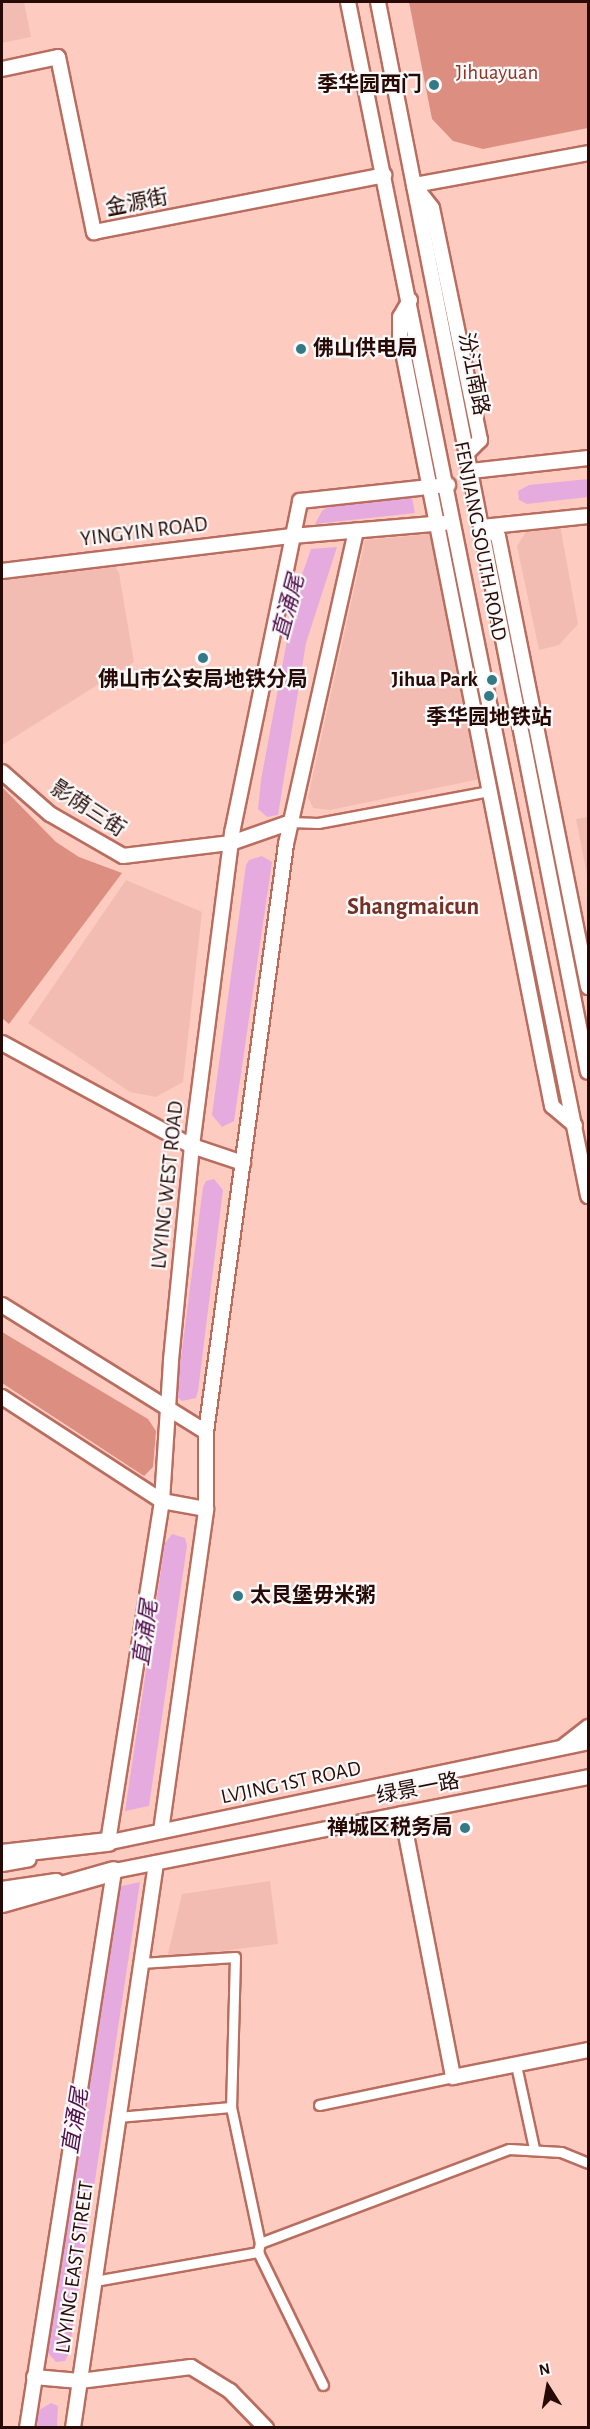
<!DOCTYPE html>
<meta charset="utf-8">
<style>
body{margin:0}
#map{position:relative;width:590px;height:2429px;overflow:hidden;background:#fecbc1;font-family:"Alegreya Sans","Noto Sans SC",sans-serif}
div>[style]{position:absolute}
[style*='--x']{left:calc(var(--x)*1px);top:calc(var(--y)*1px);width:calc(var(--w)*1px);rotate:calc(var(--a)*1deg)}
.built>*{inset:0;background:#f3bcb2}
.green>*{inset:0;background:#dc8f81}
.water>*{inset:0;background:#e6abde}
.roads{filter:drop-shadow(2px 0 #b96d5f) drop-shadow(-2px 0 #b96d5f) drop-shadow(0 2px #b96d5f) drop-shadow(0 -2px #b96d5f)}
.street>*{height:9px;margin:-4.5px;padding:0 4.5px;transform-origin:4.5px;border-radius:4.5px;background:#fff}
.secondary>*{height:14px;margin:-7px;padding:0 7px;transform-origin:7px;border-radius:7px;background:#fff}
.highway>*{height:18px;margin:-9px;padding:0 9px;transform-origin:9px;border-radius:9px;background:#fff}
.dots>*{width:16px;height:16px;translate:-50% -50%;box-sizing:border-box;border:3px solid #f9f9f9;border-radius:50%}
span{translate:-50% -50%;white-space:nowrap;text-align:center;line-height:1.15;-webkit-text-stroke:4.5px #f9f9f9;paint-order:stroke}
.park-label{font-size:21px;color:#8d3325}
.poi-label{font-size:21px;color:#270a06;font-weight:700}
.right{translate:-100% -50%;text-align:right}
.left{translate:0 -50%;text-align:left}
.street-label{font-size:21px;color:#270a06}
.water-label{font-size:22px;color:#530e4e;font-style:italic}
.quarter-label{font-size:24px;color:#753025;font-weight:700}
.frame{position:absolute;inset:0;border:3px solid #270a06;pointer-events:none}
.north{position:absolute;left:518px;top:2357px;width:60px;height:60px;-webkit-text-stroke:4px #f9f9f9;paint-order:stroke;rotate:349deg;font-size:16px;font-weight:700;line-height:24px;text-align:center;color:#270a06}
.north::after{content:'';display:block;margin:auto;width:21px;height:27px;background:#270a06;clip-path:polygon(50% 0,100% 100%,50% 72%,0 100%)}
</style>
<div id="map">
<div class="built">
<div style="clip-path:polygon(2px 2px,24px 2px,31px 37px,2px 43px)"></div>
<div style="clip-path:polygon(560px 525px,578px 624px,559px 645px,539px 650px,517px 546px,527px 530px)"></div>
<div style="clip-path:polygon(430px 534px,483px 764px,480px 779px,330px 810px,313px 808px,308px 797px,365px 540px)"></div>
<div style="clip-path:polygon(114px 565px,119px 573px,134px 662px,2px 745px,2px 580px)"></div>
<div style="clip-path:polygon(588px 817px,588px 880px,576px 819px)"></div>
<div style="clip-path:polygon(126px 880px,202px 912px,183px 1082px,156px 1097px,130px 1092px,28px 1023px)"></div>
<div style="clip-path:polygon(270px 1881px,278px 1944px,167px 1958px,182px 1894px)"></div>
</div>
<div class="green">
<div style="clip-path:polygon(409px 2px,588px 2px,588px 128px,483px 149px,453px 141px,432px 119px)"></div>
<div style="clip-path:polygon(2px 787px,56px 842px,79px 857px,122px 873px,9px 1024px,2px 1018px)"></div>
<div style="clip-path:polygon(2px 1332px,148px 1419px,156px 1431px,153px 1467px,144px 1476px,2px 1383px)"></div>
</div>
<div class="water">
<div style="clip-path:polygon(588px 479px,588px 497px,527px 504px,519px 500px,518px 491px,529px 485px)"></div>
<div style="clip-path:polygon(412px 497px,415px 513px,315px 524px,322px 511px,335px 503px)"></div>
<div style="clip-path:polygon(337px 547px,306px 643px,278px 815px,267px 817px,258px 809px,261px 780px,296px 592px,311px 549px)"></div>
<div style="clip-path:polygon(262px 856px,272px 862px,271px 869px,234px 1121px,222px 1127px,212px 1115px,246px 865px,249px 860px)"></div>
<div style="clip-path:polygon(214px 1179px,223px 1190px,198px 1391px,196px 1398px,182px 1401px,176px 1396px,203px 1187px,206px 1181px)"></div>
<div style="clip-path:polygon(172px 1534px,185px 1538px,187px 1546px,149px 1806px,125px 1811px,165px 1543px)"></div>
<div style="clip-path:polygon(140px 1882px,69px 2353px,65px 2361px,56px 2362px,47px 2352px,117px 1887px)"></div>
<div style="clip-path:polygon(51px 2403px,58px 2406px,57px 2427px,37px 2427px,39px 2410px)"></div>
</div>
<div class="roads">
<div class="street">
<div style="--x:291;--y:822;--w:27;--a:2"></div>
<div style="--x:318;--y:823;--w:174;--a:-10.6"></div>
<div style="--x:141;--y:1963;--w:94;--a:-3.7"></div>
<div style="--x:235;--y:1957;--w:150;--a:91.5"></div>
<div style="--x:231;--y:2107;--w:139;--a:78"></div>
<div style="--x:260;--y:2243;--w:9;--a:103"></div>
<div style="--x:258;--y:2252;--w:148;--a:64"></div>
<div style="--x:516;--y:2065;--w:85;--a:77.8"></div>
<div style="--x:319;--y:2105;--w:137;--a:-11.8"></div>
<div style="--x:118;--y:2117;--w:113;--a:-5.1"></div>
<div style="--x:260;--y:2243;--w:266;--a:-20.7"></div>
<div style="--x:509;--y:2149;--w:52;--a:3.3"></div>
<div style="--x:561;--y:2152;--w:29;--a:22"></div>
<div style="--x:95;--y:2281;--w:166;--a:-10.1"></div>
</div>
<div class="secondary">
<div style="--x:348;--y:2;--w:1218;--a:78.63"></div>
<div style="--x:378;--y:2;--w:1090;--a:78.9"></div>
<div style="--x:2;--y:69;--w:57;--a:-12.1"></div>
<div style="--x:58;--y:57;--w:179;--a:78.4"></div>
<div style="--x:94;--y:232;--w:296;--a:-11.1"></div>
<div style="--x:414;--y:185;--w:29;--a:52"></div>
<div style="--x:432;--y:208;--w:237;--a:78.3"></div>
<div style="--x:480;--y:440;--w:18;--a:135"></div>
<div style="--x:414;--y:185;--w:177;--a:-10.4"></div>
<div style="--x:410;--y:300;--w:20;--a:120"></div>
<div style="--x:400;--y:317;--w:20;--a:90"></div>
<div style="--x:400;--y:337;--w:743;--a:78.83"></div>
<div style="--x:544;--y:1066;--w:41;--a:78.7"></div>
<div style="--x:552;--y:1106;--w:30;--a:40"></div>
<div style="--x:471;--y:471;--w:118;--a:-6.3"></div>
<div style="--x:482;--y:527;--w:18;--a:29"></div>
<div style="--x:498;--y:536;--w:460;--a:78.7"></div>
<div style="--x:482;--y:527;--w:107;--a:-5.9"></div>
<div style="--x:2;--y:571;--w:292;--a:-6.9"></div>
<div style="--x:292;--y:536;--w:153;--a:-4.9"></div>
<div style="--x:2;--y:772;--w:64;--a:41.2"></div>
<div style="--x:50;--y:814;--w:84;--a:29.9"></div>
<div style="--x:123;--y:856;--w:109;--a:-6.9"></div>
<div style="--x:231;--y:843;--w:64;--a:-19.3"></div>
<div style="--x:2;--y:1043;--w:216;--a:28.5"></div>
<div style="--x:192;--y:1146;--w:54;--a:18.4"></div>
<div style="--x:2;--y:1305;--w:240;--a:31.9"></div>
<div style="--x:2;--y:1397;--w:191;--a:33"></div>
<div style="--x:162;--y:1501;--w:45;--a:10.3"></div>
<div style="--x:564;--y:1746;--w:31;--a:-38"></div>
<div style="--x:402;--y:1814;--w:268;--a:79"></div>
<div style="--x:453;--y:2077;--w:138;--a:-11.3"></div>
<div style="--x:161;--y:1831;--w:325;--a:-82"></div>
<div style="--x:206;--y:1509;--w:77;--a:-90"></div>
<div style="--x:206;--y:1432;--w:593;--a:-82.25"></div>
<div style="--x:286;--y:844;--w:321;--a:-77.4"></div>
<div style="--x:108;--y:1842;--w:345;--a:-81"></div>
<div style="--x:162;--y:1501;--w:141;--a:-86.3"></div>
<div style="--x:171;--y:1360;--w:215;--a:-84.4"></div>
<div style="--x:192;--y:1146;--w:316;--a:-82.7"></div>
<div style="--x:232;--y:833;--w:339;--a:-78.4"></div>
<div style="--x:300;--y:501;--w:149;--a:-6.2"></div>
<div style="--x:101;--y:1844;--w:498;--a:-11.8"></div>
<div style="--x:2;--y:1864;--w:27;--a:-10"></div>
<div style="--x:104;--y:1873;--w:493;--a:-11.2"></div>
<div style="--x:2;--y:1889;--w:55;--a:-8.4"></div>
<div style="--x:34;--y:2377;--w:46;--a:5"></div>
<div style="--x:80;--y:2381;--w:112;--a:-7.2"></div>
<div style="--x:191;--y:2367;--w:46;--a:31.6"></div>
<div style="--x:230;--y:2391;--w:52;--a:45.8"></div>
<div style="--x:27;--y:2428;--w:564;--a:-81.12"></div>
<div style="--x:73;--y:2428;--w:571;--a:-81.64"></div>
</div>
<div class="highway">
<div style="--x:2;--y:1854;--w:107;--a:-6.5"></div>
<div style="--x:2;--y:1903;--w:116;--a:-15.9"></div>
</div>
</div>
<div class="dots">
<div style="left:434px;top:85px;background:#337986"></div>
<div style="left:301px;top:349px;background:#337986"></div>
<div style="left:203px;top:658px;background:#337986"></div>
<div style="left:492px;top:680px;background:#337986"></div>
<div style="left:489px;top:696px;background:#337986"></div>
<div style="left:238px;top:1596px;background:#337986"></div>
<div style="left:465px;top:1828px;background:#337986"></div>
</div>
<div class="park-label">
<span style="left:497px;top:73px">Jihuayuan</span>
</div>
<div class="poi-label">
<span class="right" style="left:422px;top:85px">季华园西门</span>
<span class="left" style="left:313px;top:349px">佛山供电局</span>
<span style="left:203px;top:680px">佛山市公安局地铁分局</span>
<span class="right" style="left:478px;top:680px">Jihua Park</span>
<span style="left:489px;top:718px">季华园地铁站</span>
<span class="left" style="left:250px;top:1596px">太艮堡毋米粥</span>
<span class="right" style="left:453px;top:1828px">禅城区税务局</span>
</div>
<div class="street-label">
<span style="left:137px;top:203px;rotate:-11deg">金源街</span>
<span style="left:473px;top:374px;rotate:79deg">汾江南路</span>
<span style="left:144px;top:532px;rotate:-7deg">YINGYIN ROAD</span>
<span style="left:480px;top:541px;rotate:79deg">FENJIANG SOUTH ROAD</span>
<span style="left:88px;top:809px;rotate:33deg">影荫三街</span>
<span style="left:168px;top:1185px;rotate:-84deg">LVYING WEST ROAD</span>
<span style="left:291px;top:1783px;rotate:-12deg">LVJING 1ST ROAD</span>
<span style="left:418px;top:1789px;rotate:-11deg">绿景一路</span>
<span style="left:75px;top:2267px;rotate:-82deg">LVYING EAST STREET</span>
</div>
<div class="water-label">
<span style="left:289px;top:607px;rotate:-75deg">直涌尾</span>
<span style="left:146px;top:1633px;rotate:-82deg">直涌尾</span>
<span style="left:76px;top:2121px;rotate:-81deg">直涌尾</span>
</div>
<div class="quarter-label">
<span style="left:413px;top:908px">Shangmaicun</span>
</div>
<div class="frame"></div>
<div class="north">N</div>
</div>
